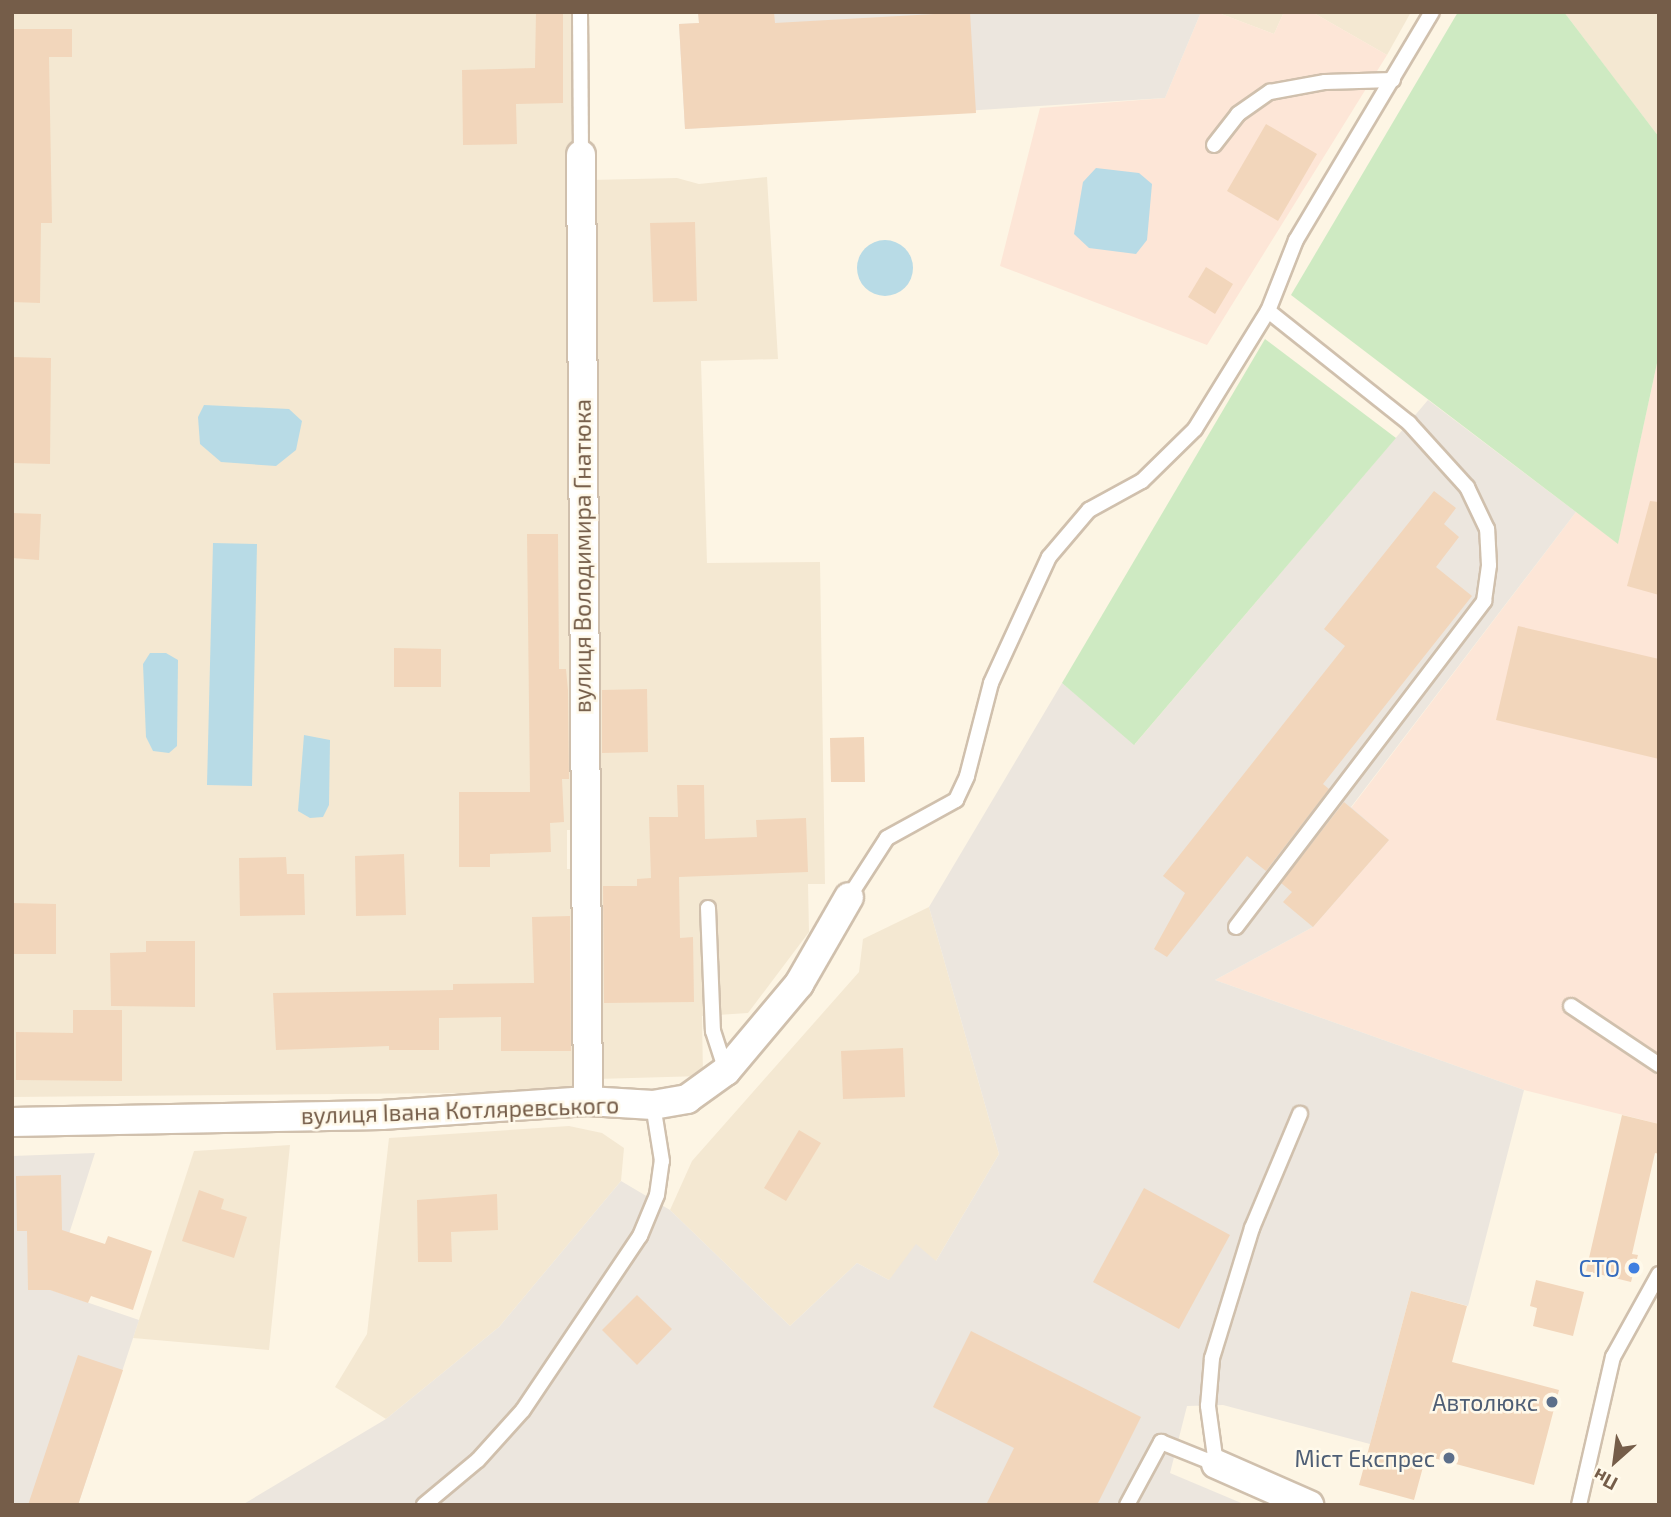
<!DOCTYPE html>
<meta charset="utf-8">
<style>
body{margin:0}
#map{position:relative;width:1671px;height:1517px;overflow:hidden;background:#fdf5e4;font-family:"Exo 2",sans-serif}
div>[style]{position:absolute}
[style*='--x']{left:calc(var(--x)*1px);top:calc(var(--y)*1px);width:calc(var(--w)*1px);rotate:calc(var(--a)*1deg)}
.residential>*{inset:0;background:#f4e8d2}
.commercial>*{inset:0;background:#fde6d7}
.industrial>*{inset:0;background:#ece6de}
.green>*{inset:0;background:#ceeac2}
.water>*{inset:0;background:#b8dbe6}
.round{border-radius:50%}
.building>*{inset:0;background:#f2d6bb}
.roads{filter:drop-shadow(2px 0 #d0c0ad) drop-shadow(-2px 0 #d0c0ad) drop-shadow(0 2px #d0c0ad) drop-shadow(0 -2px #d0c0ad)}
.service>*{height:14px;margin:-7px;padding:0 7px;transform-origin:7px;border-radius:7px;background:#fff}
.minor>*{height:28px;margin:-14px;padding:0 14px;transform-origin:14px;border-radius:14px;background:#fff}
.dots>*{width:19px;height:19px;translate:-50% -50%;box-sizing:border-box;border:4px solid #fff9ea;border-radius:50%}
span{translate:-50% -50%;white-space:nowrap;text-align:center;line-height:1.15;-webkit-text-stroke:5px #fff9ea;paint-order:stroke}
.street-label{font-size:23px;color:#755d49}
.shop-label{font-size:23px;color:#366cbe}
.right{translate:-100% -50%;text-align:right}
.service-label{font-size:23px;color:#4e5e75}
.frame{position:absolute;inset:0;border:14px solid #755d49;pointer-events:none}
.north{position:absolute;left:1580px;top:1426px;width:70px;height:70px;-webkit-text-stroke:5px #fff9ea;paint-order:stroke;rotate:208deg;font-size:19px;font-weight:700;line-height:28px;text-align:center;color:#755d49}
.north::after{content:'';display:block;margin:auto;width:24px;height:32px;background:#755d49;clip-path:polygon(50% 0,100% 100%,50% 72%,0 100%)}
</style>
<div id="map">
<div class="residential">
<div style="clip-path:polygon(12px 12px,572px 12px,575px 830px,567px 830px,567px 869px,574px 869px,576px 1092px,12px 1097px)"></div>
<div style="clip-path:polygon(1216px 12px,1284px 12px,1274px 34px)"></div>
<div style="clip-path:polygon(1312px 12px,1411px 12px,1387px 55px)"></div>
<div style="clip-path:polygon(1564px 12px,1659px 12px,1659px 137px,1610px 73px)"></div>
<div style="clip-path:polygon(767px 177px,778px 359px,701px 361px,707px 563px,820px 562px,825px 884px,808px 884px,809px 932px,748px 1013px,702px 1016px,703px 1076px,596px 1079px,591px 180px,677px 178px,699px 184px)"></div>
<div style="clip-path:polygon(929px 907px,999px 1154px,936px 1261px,889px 1280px,857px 1263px,790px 1326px,670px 1210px,692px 1161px,859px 972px,863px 939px)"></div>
<div style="clip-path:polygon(569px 1126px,602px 1133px,624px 1148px,621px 1181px,499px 1327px,386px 1419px,335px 1387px,367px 1334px,389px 1138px)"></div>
<div style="clip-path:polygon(290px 1145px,269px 1350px,133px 1338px,194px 1151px)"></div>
</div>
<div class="commercial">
<div style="clip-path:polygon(1201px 12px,1216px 12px,1274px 34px,1284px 12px,1312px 12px,1387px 55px,1207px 345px,1000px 266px,1040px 108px,1165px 98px)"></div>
<div style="clip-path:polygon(1659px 354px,1659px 1124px,1524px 1090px,1215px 980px,1313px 927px,1388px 840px,1351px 808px,1576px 512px,1618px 543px)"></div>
</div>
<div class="industrial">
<div style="clip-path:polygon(698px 12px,1201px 12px,1165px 98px,685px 129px,679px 24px,699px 23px)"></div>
<div style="clip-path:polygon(1428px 400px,1576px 512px,1351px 807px,1389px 840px,1313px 927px,1215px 980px,1524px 1090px,1468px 1306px,1411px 1291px,1370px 1444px,1223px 1405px,1187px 1406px,1170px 1473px,1246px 1505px,242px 1505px,386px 1419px,499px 1327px,621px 1181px,670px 1210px,790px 1326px,857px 1263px,889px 1280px,916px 1244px,936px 1261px,999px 1154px,929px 907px,1062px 683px,1135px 744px)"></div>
<div style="clip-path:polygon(95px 1153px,51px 1290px,139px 1320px,78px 1505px,12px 1505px,12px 1156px)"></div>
</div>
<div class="green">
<div style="clip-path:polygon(1458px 12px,1564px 12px,1659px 137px,1659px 354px,1618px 544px,1291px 295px)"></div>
<div style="clip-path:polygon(1265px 339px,1396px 438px,1134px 745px,1062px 683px)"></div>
</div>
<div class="water">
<div style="clip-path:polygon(1096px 168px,1139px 173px,1152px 184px,1147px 240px,1136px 254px,1089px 248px,1074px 234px,1083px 182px)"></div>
<div class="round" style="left:857px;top:240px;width:56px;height:56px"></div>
<div style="clip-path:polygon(204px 405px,289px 409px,302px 421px,296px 450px,276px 466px,221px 462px,200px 444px,198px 417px)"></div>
<div style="clip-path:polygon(213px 543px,257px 544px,252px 786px,207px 785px)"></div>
<div style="clip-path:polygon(150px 653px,166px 653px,178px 660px,177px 746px,169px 753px,153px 751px,146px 737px,143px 664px)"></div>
<div style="clip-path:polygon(304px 735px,330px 740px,329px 805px,323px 817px,310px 818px,298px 811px)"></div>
</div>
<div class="building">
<div style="clip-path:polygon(536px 12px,563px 12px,563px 103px,516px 104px,517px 144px,463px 145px,462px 70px,535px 68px)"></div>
<div style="clip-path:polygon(698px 12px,774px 12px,775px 23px,970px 12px,976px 113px,685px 129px,679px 24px,699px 23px)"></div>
<div style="clip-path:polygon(12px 29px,72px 29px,72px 57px,49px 57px,52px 223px,41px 223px,40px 303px,12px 302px)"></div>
<div style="clip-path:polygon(1266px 124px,1317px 154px,1278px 221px,1227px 191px)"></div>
<div style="clip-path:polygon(695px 222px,697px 301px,653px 302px,650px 223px)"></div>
<div style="clip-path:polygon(1206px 267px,1233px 284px,1215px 314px,1188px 297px)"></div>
<div style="clip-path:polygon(12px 357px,51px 358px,50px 464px,12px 463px)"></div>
<div style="clip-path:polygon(1434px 491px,1456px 508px,1444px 524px,1459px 537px,1436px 567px,1472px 596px,1323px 784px,1329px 789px,1266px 871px,1247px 856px,1167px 957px,1154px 949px,1185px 893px,1163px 876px,1345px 646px,1324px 629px)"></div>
<div style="clip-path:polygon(1650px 501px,1659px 502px,1659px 595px,1627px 586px)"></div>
<div style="clip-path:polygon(12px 513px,41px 514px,39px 560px,12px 558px)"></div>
<div style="clip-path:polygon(527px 534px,558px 534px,559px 669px,566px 669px,568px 690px,569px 779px,562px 779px,564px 822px,550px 823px,551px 852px,490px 854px,490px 867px,459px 867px,459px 792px,530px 792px)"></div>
<div style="clip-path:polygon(1518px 626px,1659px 659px,1659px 759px,1496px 720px)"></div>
<div style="clip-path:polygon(394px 648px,441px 649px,441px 687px,394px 687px)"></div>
<div style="clip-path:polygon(647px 689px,648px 752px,602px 753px,602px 690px)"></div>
<div style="clip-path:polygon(864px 737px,865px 782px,831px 782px,830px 738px)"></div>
<div style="clip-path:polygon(677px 785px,704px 785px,705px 839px,757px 837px,756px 820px,806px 818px,808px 872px,679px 877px,680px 938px,693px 937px,694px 1002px,604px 1003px,603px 886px,637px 886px,637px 879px,651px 878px,649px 817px,678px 817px)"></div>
<div style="clip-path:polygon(1344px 802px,1389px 840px,1313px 927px,1283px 902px,1292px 892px,1281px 883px)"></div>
<div style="clip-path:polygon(404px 854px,406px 915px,356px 916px,355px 856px)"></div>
<div style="clip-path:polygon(286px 857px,287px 874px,304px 874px,305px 915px,240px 916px,239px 858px)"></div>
<div style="clip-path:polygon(12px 903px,56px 904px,56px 954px,12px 954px)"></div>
<div style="clip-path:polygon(570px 916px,571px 1051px,501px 1051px,501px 1017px,439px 1018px,439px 1050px,389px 1050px,389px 1046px,276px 1050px,273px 993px,453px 990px,453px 984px,534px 983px,532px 917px)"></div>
<div style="clip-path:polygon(146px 941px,195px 941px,195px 1007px,111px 1006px,110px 953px,146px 952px)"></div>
<div style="clip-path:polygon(73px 1010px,122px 1010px,122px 1081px,16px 1080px,16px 1032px,73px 1033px)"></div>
<div style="clip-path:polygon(903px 1048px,905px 1097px,843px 1099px,841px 1051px)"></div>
<div style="clip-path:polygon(1622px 1115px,1659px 1124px,1659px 1154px,1655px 1153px,1632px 1254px,1638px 1255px,1631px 1282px,1586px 1271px)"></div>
<div style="clip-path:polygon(799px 1130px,821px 1143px,786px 1201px,764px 1188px)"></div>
<div style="clip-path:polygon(61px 1175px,62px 1230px,105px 1244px,108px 1236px,152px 1251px,133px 1310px,91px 1296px,88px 1303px,50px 1290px,28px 1290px,27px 1231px,17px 1231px,16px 1176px)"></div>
<div style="clip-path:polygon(1144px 1188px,1230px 1235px,1179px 1329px,1093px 1282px)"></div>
<div style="clip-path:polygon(199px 1190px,224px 1199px,221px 1209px,247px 1217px,234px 1258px,182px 1241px)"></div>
<div style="clip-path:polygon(497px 1194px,498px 1230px,451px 1232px,452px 1262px,418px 1262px,417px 1200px)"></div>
<div style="clip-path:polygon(1536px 1280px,1584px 1292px,1573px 1336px,1533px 1326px,1537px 1308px,1530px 1306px)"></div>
<div style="clip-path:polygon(1411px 1291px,1467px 1306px,1452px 1362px,1559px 1390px,1534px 1485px,1426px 1456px,1414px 1500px,1359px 1485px)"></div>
<div style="clip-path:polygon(637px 1295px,672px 1329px,637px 1365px,602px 1330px)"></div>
<div style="clip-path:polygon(971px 1331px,1141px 1417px,1097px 1505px,986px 1505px,1014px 1448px,933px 1407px)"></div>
<div style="clip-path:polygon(78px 1355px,123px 1370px,78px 1505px,28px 1505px)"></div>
</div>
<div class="roads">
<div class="service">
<div style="--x:580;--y:12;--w:143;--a:89.6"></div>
<div style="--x:1214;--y:145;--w:39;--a:-52"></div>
<div style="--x:1238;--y:114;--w:39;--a:-35"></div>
<div style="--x:1270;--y:92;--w:56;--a:-10.3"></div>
<div style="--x:1325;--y:82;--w:68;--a:-1.7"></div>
<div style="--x:849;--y:897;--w:70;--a:-57.2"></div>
<div style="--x:887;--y:838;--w:79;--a:-28.8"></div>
<div style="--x:956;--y:800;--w:26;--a:-65"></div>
<div style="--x:967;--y:776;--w:96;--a:-75.5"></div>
<div style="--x:991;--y:683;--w:139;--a:-65.3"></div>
<div style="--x:1049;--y:557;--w:62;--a:-49.6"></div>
<div style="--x:1089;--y:510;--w:60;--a:-28.7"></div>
<div style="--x:1142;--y:481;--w:74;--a:-44.5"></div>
<div style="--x:1195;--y:429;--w:139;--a:-58.3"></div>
<div style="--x:1268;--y:311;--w:76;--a:-68.5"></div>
<div style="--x:1296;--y:240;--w:265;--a:-59.2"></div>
<div style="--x:708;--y:908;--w:123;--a:87.7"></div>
<div style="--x:713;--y:1031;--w:42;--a:72"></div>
<div style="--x:1236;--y:927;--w:410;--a:-52.7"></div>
<div style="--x:1484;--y:601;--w:36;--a:-82"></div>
<div style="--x:1489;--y:565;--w:36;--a:-93"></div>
<div style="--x:1487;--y:529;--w:47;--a:-115.5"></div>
<div style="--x:1467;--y:487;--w:86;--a:-132.2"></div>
<div style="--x:1409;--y:423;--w:180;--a:-141.5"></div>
<div style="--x:1571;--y:1006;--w:106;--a:33.8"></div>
<div style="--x:424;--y:1505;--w:70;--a:-39.8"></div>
<div style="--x:478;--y:1460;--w:67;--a:-48"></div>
<div style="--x:523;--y:1410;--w:210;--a:-56.1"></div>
<div style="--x:640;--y:1236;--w:44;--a:-67.5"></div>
<div style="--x:657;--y:1195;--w:34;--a:-82"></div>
<div style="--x:662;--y:1161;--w:57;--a:-99.1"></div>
<div style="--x:1127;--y:1505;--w:72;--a:-61.6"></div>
<div style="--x:1161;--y:1442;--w:59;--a:21.8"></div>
<div style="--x:1216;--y:1464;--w:59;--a:-97.9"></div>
<div style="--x:1208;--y:1406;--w:48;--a:-85.2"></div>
<div style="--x:1212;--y:1358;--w:136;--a:-72.9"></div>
<div style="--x:1252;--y:1228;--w:124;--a:-67.2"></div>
<div style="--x:1579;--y:1505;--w:152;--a:-77.1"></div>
<div style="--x:1613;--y:1357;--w:95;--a:-61"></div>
</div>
<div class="minor">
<div style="--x:581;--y:155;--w:946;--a:89.58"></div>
<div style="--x:12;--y:1122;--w:370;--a:-1.1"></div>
<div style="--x:382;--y:1115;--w:206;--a:-3.9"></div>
<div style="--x:588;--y:1101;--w:65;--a:3.5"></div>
<div style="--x:653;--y:1105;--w:35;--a:-10"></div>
<div style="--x:687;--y:1099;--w:48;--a:-35.7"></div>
<div style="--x:726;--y:1071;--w:114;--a:-50"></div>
<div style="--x:799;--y:984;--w:100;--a:-60.1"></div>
<div style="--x:1216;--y:1464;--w:102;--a:23.8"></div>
</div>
</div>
<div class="dots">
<div style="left:1634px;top:1268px;background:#3f7fe0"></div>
<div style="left:1552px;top:1402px;background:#5c6f8a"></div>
<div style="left:1449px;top:1458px;background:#5c6f8a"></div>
</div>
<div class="street-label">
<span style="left:582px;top:556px;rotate:-90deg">вулиця Володимира Гнатюка</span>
<span style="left:460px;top:1110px;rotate:-2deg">вулиця Івана Котляревського</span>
</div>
<div class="shop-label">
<span class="right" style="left:1620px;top:1268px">СТО</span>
</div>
<div class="service-label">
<span class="right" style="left:1538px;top:1402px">Автолюкс</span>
<span class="right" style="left:1435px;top:1458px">Міст Експрес</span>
</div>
<div class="frame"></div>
<div class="north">Пн</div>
</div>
